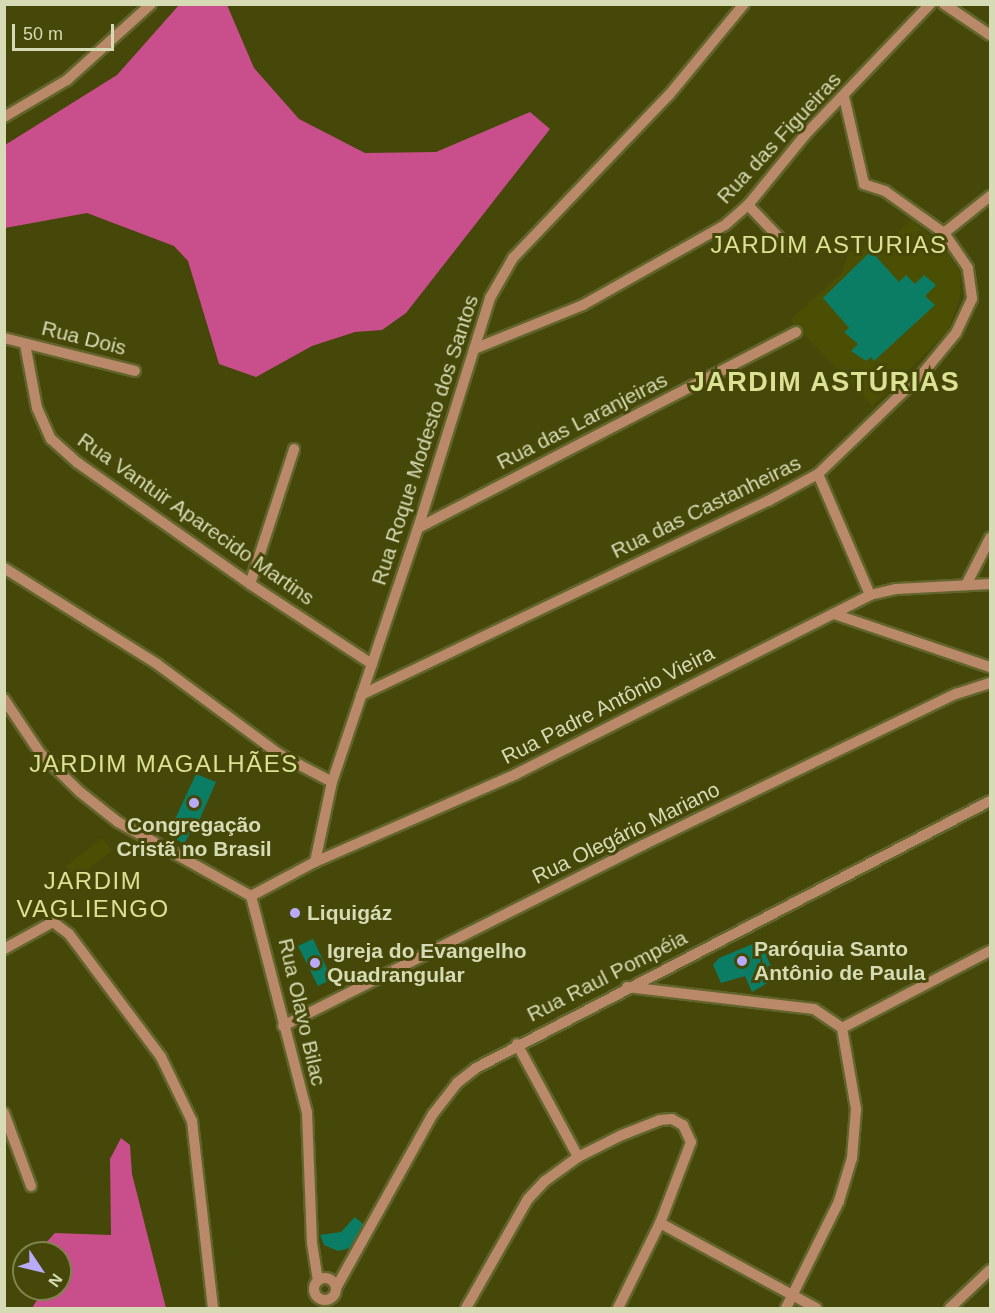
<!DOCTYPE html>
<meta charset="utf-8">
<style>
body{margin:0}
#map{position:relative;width:995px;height:1313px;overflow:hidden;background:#454808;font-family:Arial,sans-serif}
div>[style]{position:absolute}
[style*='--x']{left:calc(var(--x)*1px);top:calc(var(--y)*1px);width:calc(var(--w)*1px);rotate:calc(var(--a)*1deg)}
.built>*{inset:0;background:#4b4f04}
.forest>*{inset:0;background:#c84f8b}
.building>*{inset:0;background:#0b7d65}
.roads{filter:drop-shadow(2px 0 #62652b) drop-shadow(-2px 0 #62652b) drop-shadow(0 2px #62652b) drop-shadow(0 -2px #62652b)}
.minor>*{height:10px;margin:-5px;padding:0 5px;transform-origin:5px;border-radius:5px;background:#ba896a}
.minor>.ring{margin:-5px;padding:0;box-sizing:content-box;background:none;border:10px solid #ba896a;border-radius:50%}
.dots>*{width:16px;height:16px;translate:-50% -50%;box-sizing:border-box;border:3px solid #454808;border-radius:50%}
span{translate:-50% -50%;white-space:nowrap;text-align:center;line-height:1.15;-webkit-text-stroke:6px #454808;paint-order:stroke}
.street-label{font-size:21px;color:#d7dbb5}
.poi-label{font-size:21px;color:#d7dbb5;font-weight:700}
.left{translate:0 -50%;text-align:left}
.quarter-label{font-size:24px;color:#dbe293;letter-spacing:1.5px}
.district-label{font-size:27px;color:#dbe293;font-weight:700;letter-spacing:1.5px}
.frame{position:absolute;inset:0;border:6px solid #d7dbb5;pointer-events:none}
.north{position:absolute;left:12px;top:1241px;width:60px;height:60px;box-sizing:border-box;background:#454808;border:2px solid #7f834d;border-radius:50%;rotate:125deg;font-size:16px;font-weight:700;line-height:24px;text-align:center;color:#d7dbb5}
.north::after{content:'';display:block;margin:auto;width:21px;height:27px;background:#b9abf7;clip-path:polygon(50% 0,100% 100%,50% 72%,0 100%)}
.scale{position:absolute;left:12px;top:24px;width:102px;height:27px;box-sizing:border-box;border:3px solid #d7dbb5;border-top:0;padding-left:8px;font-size:18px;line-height:21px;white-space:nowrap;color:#d7dbb5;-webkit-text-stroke:4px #454808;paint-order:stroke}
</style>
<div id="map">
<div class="built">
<div style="clip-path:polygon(911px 219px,947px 252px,961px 274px,960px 298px,948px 331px,872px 406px,790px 320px,842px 273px,848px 252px,889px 243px)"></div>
<div style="clip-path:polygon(102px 838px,112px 851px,75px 879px,66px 866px)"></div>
</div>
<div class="forest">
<div style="clip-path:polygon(179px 5px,227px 5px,254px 68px,299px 119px,365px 153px,436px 152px,530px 112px,550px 129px,406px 313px,382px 330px,355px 332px,312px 346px,256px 377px,219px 364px,188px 261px,174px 246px,87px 213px,5px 228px,5px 145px,117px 75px)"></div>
<div style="clip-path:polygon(121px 1138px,130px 1145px,132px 1174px,166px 1308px,32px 1308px,44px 1289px,60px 1289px,60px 1253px,39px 1250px,55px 1233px,111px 1235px,110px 1159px)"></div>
</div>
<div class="building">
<div style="clip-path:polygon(871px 251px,899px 282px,906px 275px,915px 284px,924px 275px,936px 285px,925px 296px,935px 305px,874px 361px,871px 357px,866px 361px,851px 351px,858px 344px,844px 332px,849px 328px,823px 298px)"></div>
<div style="clip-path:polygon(196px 774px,216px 782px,194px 832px,191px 831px,184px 844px,168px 834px)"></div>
<div style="clip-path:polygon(313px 939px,332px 979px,318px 986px,298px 946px)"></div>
<div style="clip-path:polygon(760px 941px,776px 978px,752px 992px,745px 976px,721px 983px,713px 965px,719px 958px)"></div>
<div style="clip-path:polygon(355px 1217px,363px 1224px,350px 1248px,338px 1251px,324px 1245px,320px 1235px,341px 1232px)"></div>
</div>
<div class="roads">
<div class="minor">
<div style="--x:944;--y:4;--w:55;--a:34"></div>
<div style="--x:4;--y:117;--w:73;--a:-30.4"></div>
<div style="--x:67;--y:80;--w:113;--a:-42.1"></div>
<div style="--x:748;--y:205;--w:61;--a:46.3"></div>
<div style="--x:944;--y:233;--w:59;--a:-38.8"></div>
<div style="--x:4;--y:338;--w:135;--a:14.1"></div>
<div style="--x:25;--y:344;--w:65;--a:79.4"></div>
<div style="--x:37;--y:408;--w:34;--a:66"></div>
<div style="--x:51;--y:439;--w:36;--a:42"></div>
<div style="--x:78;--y:463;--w:210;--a:35.1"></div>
<div style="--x:250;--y:584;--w:146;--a:33.3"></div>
<div style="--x:474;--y:349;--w:118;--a:-22"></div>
<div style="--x:583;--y:305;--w:163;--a:-29.4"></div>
<div style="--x:725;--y:225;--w:30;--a:-41"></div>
<div style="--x:748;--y:205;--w:90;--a:-50.8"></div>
<div style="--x:805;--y:135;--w:181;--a:-46.3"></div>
<div style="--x:818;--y:474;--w:132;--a:66.7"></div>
<div style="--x:418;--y:528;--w:426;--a:-27.4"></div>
<div style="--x:4;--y:568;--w:181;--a:32.1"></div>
<div style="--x:157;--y:664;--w:152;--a:36.4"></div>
<div style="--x:279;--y:754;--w:60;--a:27.8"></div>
<div style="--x:250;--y:584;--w:142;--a:-71.9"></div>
<div style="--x:966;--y:585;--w:53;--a:-62.9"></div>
<div style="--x:834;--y:614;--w:165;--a:18.8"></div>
<div style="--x:361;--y:695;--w:451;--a:-25.5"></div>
<div style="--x:768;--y:501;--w:57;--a:-28.4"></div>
<div style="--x:818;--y:474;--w:146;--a:-43.9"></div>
<div style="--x:923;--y:373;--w:52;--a:-50.5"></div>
<div style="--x:956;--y:333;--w:38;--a:-65"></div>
<div style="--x:972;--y:298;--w:30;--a:-98"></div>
<div style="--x:968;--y:268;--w:42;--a:-124.4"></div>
<div style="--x:944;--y:233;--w:72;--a:-144.6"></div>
<div style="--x:885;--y:191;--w:22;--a:-162"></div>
<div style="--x:864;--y:184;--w:89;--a:-102.9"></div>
<div style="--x:4;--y:699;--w:65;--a:56.3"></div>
<div style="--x:40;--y:753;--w:56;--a:44.3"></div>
<div style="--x:80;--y:792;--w:48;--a:38.3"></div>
<div style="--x:118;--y:822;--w:152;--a:29.1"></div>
<div style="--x:251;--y:896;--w:224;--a:75.5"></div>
<div style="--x:307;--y:1113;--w:130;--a:87.8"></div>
<div style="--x:312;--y:1243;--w:38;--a:81"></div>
<div style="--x:315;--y:862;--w:82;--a:-78"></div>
<div style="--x:332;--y:782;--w:268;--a:-71.3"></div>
<div style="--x:418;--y:528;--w:241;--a:-72.6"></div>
<div style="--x:490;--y:298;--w:46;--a:-60.1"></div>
<div style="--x:513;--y:258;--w:226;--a:-46.3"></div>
<div style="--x:669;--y:95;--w:118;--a:-50.5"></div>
<div style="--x:251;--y:896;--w:72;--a:-28"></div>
<div style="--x:315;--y:862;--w:219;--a:-23.6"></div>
<div style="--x:516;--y:774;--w:397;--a:-26.8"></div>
<div style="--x:870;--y:595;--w:27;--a:-13"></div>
<div style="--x:896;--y:589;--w:94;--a:-3"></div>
<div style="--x:4;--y:949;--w:56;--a:-28.9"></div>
<div style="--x:53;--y:922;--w:20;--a:37"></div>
<div style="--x:69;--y:934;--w:154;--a:53.2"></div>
<div style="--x:161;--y:1057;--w:71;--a:64.2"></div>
<div style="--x:192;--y:1121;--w:188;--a:83.6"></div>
<div style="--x:627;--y:987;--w:188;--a:6.7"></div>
<div style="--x:814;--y:1009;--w:34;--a:34"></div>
<div style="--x:283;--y:1026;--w:403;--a:-26.7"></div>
<div style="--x:643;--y:845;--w:348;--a:-25.8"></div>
<div style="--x:956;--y:694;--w:36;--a:-18"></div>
<div style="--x:842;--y:1028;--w:167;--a:-27.5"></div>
<div style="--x:517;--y:1044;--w:128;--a:61.6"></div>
<div style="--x:4;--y:1113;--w:78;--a:69.7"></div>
<div style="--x:660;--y:1223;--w:178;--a:28.6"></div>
<div class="ring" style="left:314px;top:1278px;width:12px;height:12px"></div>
<div style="--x:336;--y:1288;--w:199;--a:-60.9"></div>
<div style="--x:433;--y:1114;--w:39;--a:-52"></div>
<div style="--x:457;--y:1083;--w:24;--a:-38"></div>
<div style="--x:476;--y:1068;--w:579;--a:-27.45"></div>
<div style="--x:466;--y:1308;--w:125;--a:-60.4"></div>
<div style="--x:528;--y:1199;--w:25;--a:-47"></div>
<div style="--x:545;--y:1181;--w:41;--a:-36"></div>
<div style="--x:578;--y:1157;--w:49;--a:-26.6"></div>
<div style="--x:622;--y:1135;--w:41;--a:-21.5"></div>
<div style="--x:660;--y:1120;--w:12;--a:-5"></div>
<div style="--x:672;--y:1119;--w:13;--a:29"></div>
<div style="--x:683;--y:1125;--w:19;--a:65"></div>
<div style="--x:691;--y:1142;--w:87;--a:110.9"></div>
<div style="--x:660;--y:1223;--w:95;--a:116.3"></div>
<div style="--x:786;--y:1308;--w:119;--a:-63.6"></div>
<div style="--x:839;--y:1201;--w:45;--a:-73.2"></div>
<div style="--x:852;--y:1158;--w:49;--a:-85.3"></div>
<div style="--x:856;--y:1109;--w:82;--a:-99.8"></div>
<div style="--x:950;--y:1308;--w:55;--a:-43.5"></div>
</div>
</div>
<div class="dots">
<div style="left:194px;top:803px;background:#b9abf7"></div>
<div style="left:295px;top:913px;background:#b9abf7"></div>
<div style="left:742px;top:961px;background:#b9abf7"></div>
<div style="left:315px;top:963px;background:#b9abf7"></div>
</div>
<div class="street-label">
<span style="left:779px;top:138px;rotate:-47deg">Rua das Figueiras</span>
<span style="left:84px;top:338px;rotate:14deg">Rua Dois</span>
<span style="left:582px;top:421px;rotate:-27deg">Rua das Laranjeiras</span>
<span style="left:425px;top:440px;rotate:-72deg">Rua Roque Modesto dos Santos</span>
<span style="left:706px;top:507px;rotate:-26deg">Rua das Castanheiras</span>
<span style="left:196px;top:519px;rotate:35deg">Rua Vantuir Aparecido Martins</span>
<span style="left:608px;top:705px;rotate:-27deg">Rua Padre Antônio Vieira</span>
<span style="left:626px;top:833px;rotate:-26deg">Rua Olegário Mariano</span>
<span style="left:607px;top:976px;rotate:-27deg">Rua Raul Pompéia</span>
<span style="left:302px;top:1012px;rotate:77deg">Rua Olavo Bilac</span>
</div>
<div class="poi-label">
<span style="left:194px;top:837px">Congregação<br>Cristã no Brasil</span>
<span class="left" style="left:307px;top:913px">Liquigáz</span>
<span class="left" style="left:754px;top:961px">Paróquia Santo<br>Antônio de Paula</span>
<span class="left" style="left:327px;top:963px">Igreja do Evangelho<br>Quadrangular</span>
</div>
<div class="quarter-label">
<span style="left:829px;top:245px">JARDIM ASTURIAS</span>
<span style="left:164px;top:764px">JARDIM MAGALHÃES</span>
<span style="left:93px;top:895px">JARDIM<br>VAGLIENGO</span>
</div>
<div class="district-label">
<span style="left:825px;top:383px">JARDIM ASTÚRIAS</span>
</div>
<div class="frame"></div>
<div class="north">N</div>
<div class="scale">50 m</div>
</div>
